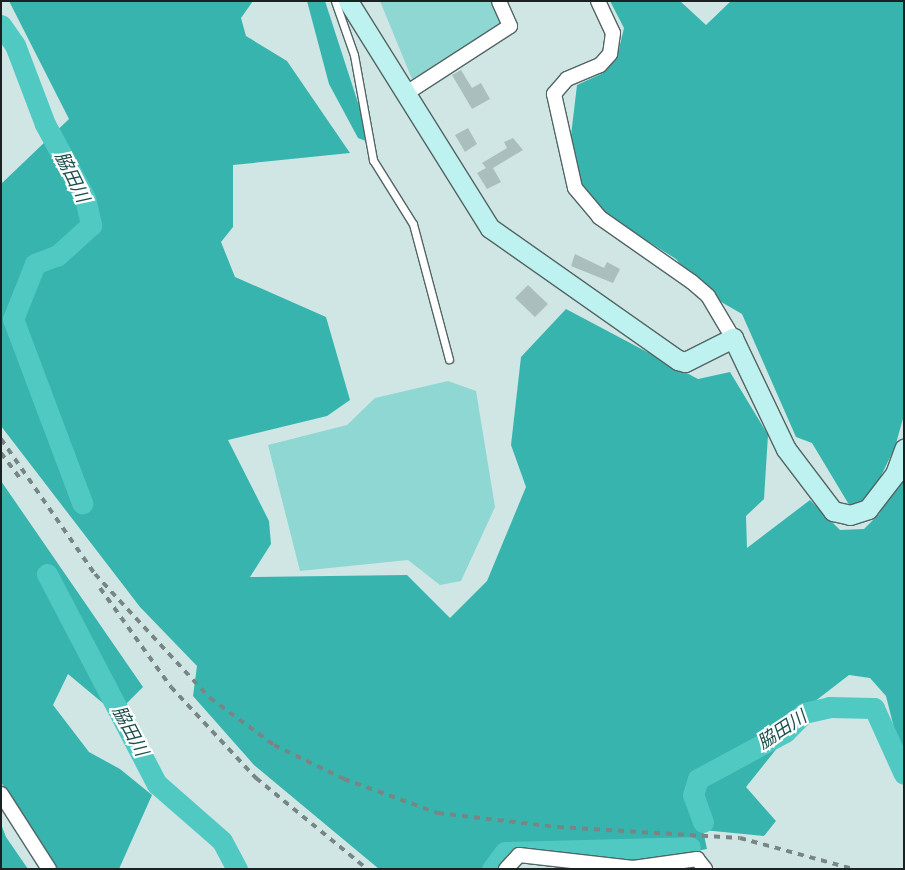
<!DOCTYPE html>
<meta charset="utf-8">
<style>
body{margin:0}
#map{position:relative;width:905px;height:870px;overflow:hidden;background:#d0e6e4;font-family:"Varela Round","Noto Sans JP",sans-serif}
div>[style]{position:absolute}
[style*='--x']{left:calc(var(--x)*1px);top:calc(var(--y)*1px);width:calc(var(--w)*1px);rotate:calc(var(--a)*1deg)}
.green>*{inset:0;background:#8ed7d2}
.forest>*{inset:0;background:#37b4ae}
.river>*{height:21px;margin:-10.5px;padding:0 10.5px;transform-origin:10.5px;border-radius:10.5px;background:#51c9c3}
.building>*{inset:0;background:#aabfbd}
.roads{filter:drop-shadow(1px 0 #526564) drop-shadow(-1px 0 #526564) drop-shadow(0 1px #526564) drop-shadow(0 -1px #526564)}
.lane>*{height:7px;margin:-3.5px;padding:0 3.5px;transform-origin:3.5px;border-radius:3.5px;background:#fff}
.street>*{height:14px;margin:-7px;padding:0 7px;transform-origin:7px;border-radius:7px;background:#fff}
.secondary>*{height:19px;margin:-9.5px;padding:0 9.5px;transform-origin:9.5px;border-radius:9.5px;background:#bef2f0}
.rail>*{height:4px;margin-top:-2px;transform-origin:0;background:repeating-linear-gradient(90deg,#778684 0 6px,transparent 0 12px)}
span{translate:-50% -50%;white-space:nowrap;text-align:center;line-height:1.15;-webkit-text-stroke:4.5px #fff;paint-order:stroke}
.water-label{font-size:18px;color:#1c504d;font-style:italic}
.frame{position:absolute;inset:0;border:2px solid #1a2221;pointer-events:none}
</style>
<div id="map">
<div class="green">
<div style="clip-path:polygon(380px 1px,492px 1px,502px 27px,414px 84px)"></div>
<div style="clip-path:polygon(448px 381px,476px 391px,495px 507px,461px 581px,440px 585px,408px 560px,300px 571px,268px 445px,347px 425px,375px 398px)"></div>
</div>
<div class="forest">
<div style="clip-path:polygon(9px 1px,253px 1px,241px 18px,246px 36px,287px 61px,350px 153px,233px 165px,233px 227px,221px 242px,235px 277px,326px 317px,350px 400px,327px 416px,228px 440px,269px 521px,271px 544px,250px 577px,407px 575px,450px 618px,487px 581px,526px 487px,511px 445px,521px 357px,566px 309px,698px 379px,730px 372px,768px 435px,764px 499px,746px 516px,747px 548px,810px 500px,840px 530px,864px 529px,879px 514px,904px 470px,904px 748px,899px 748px,886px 696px,870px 678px,849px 675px,814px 702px,746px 787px,776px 821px,764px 836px,703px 830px,707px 849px,686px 853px,642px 860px,523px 854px,512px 869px,379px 869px,254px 765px,193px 696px,197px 666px,140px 607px,1px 426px,1px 184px,69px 119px)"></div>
<div style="clip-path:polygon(307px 1px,325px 1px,371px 143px,358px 138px,329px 84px)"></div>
<div style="clip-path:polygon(610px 1px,680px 1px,706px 25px,731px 1px,904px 1px,904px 415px,895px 447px,866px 507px,851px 508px,812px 443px,796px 437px,742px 314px,704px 292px,676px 259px,598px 210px,577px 181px,570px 144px,577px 85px,601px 74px,618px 53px,624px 28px)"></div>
<div style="clip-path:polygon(1px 481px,143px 687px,116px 714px,68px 674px,53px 705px,89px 752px,120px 769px,152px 795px,119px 869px,56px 869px,1px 782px)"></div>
<div style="clip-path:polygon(1px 824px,6px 837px,28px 869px,1px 869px)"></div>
</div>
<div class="river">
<div style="--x:1;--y:25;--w:24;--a:55"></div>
<div style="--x:15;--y:45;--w:85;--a:69.2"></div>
<div style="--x:45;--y:124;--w:84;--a:61.6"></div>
<div style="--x:85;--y:198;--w:28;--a:77"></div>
<div style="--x:91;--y:225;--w:45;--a:137.7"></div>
<div style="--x:58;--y:255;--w:25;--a:159"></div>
<div style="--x:35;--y:264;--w:59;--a:111.8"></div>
<div style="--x:13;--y:319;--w:197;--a:69.4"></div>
<div style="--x:47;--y:574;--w:237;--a:62.4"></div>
<div style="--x:157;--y:784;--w:86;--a:41.2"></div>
<div style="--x:222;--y:841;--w:32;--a:62"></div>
<div style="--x:703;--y:822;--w:29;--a:-110"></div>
<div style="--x:693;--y:795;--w:17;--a:-73"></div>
<div style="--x:698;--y:779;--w:99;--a:-28.4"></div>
<div style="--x:785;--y:732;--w:27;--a:-45"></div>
<div style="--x:804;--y:713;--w:26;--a:-13"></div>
<div style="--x:829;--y:707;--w:45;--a:1.3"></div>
<div style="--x:874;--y:708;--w:72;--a:65.6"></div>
<div style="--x:492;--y:869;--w:21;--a:-53"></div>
<div style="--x:505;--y:852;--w:185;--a:-1.5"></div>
</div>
<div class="building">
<div style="clip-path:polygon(461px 70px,472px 88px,481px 83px,490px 99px,472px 109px,452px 75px)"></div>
<div style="clip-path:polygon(468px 128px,477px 144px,465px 152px,455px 135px)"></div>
<div style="clip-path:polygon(513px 138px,523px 150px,493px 168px,501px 182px,487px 189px,477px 173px,486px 168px,482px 163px,507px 148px,504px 142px)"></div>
<div style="clip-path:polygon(575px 254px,604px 268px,607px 262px,620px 269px,613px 283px,571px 266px)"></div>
<div style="clip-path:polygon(528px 285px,548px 304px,535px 317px,515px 298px)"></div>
</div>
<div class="roads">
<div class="lane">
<div style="--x:335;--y:1;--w:57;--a:70.6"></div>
<div style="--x:354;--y:55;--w:107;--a:79.7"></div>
<div style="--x:373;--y:160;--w:75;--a:58"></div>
<div style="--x:413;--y:224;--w:140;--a:75.1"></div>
</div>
<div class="street">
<div style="--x:598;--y:1;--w:35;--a:65"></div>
<div style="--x:613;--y:33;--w:21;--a:98"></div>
<div style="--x:610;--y:54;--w:15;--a:132"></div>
<div style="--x:600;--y:65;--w:36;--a:157"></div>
<div style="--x:567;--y:79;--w:20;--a:131"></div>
<div style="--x:554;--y:94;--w:96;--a:77.4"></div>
<div style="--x:575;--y:188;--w:38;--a:50"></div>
<div style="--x:599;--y:217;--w:113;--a:35"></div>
<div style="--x:692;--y:282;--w:21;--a:41"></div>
<div style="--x:708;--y:296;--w:49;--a:59.2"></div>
<div style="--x:405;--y:94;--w:125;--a:-32.9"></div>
<div style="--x:510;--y:26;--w:27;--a:-114"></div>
<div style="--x:1;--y:794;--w:89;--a:57.4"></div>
<div style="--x:506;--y:869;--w:19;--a:-47"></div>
<div style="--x:519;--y:855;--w:115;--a:6.5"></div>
<div style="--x:633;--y:868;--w:65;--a:-8"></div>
<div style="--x:697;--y:859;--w:13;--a:51"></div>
</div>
<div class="secondary">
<div style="--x:348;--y:1;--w:268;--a:58"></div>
<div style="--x:490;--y:228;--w:230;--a:35.1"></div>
<div style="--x:678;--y:360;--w:7;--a:16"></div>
<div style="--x:685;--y:362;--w:54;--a:-26.6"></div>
<div style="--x:733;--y:338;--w:123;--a:64.5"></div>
<div style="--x:786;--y:449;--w:78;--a:52.8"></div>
<div style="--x:833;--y:511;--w:17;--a:13"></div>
<div style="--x:850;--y:515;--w:19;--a:-18"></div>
<div style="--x:868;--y:509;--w:44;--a:-52.4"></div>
<div style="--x:895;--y:474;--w:27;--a:-70"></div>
</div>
</div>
<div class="rail">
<div style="--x:1;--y:439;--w:165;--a:55.2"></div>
<div style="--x:95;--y:574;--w:169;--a:47.2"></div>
<div style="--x:210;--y:698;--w:79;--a:36.3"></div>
<div style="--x:274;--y:745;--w:78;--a:25.9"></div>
<div style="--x:344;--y:779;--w:100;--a:19.9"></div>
<div style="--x:438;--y:813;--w:121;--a:6.7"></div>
<div style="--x:558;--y:827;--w:182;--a:3.5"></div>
<div style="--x:740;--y:838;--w:117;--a:15.3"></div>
<div style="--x:1;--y:453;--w:35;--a:53"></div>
<div style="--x:100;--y:588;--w:122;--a:54.4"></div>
<div style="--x:171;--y:687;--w:125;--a:47"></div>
<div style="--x:256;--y:778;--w:144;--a:39.3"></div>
</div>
<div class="water-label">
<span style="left:72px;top:177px;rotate:64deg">脇田川</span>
<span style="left:782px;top:730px;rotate:-33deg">脇田川</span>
<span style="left:130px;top:731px;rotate:62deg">脇田川</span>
</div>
<div class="frame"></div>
</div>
